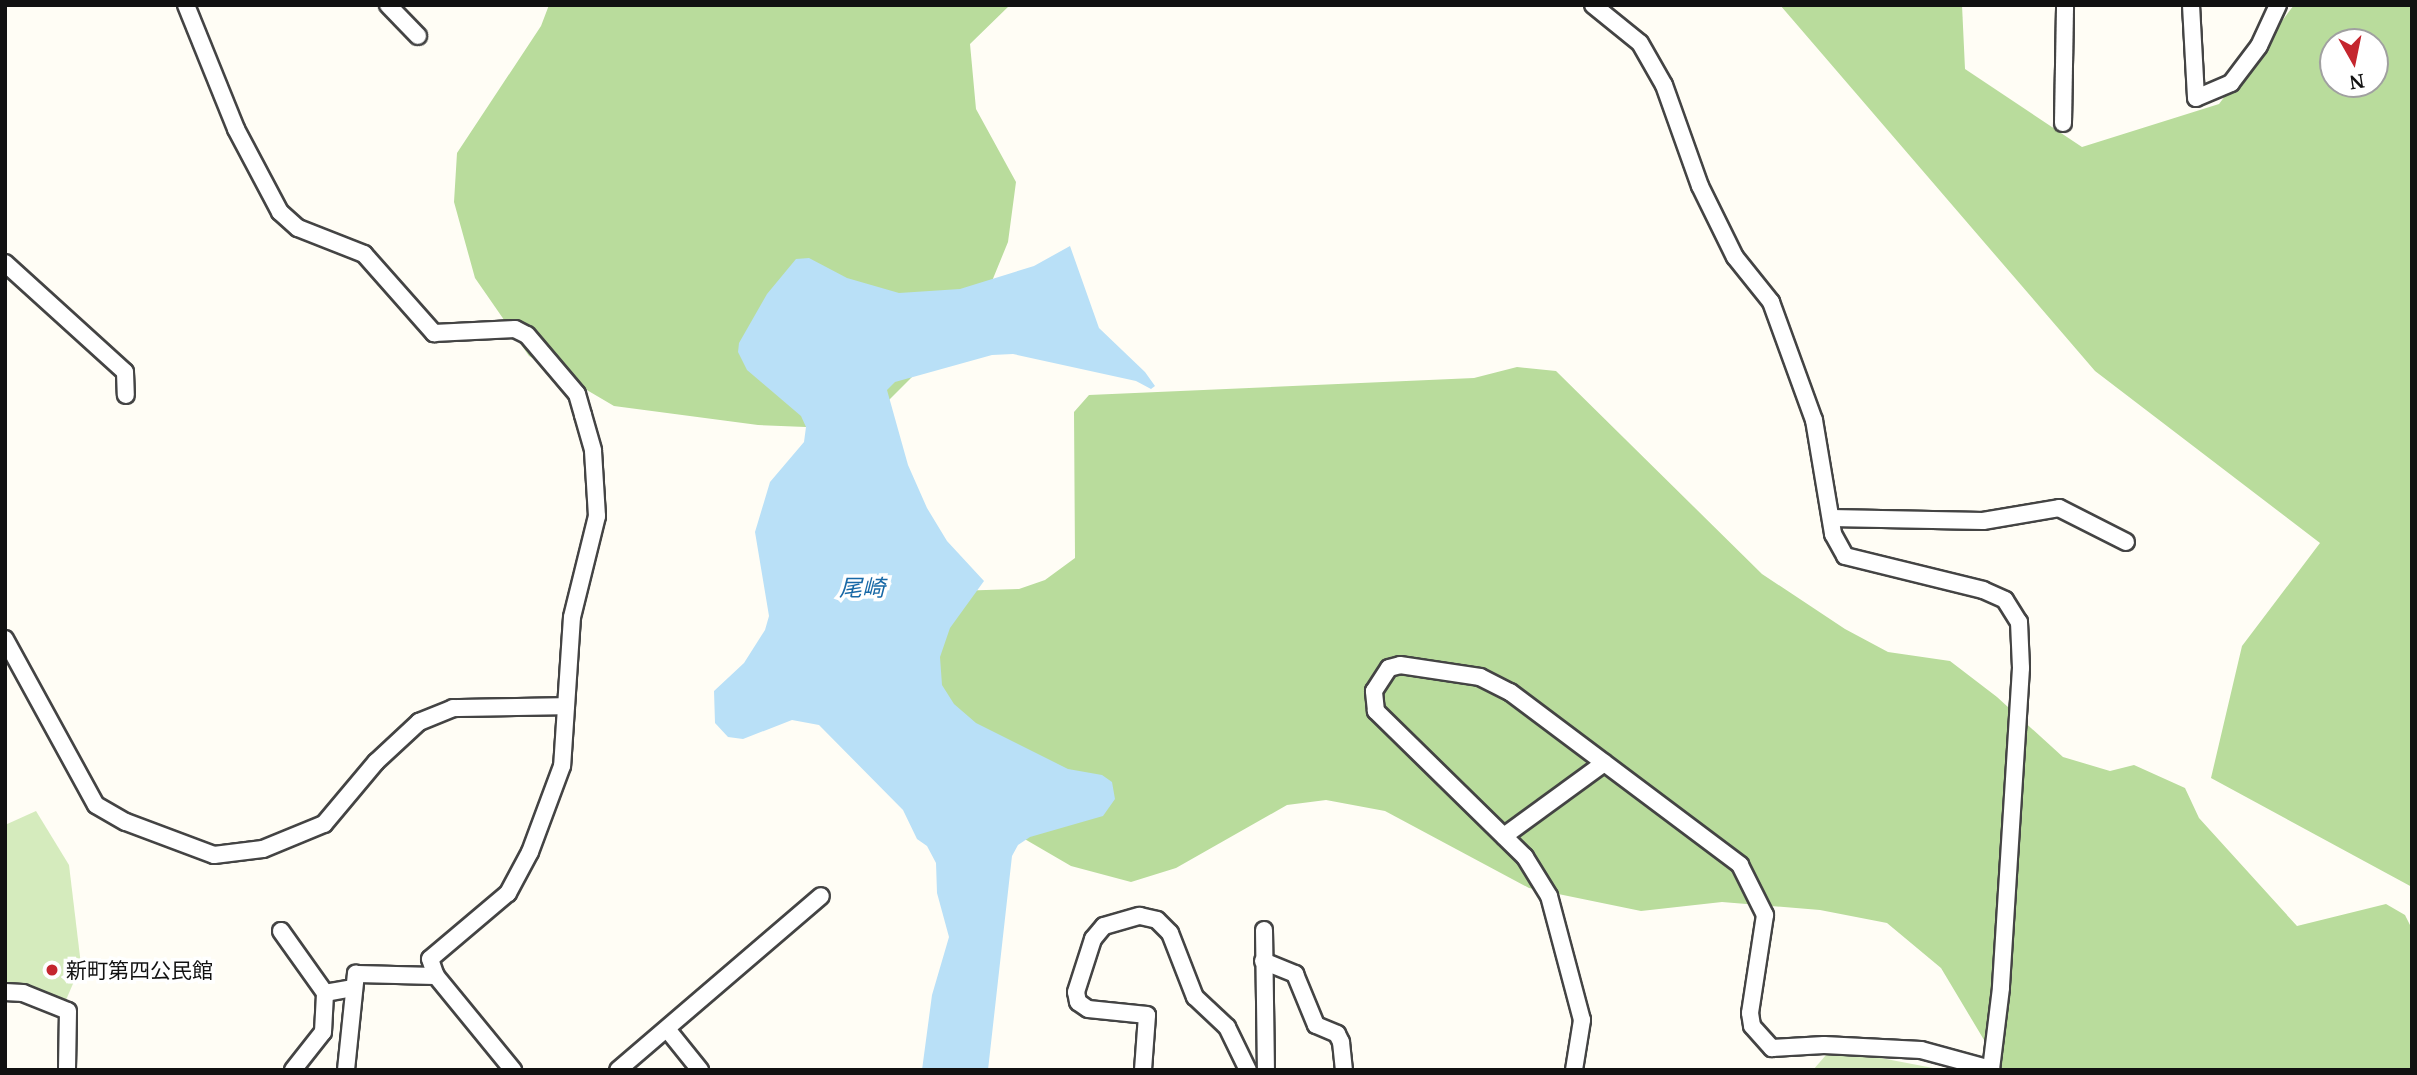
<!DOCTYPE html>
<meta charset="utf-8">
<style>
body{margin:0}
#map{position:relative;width:2417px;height:1075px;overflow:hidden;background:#fffdf5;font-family:"Noto Serif","Noto Sans JP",serif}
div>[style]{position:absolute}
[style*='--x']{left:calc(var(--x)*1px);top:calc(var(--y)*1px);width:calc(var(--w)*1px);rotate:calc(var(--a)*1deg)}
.green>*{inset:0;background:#d5ebbd}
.forest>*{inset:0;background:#b9dc9c}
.water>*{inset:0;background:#b9e0f7}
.roads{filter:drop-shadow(2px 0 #444) drop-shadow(-2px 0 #444) drop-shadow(0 2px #444) drop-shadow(0 -2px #444)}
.minor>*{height:16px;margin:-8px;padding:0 8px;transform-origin:8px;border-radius:8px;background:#fff}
.dots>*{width:19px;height:19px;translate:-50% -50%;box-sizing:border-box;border:4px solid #fff;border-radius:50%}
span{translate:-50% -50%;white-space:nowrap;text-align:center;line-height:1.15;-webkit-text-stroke:7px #fff;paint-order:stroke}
.poi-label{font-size:21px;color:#111}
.left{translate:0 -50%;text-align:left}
.water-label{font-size:23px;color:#1768a6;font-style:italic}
.frame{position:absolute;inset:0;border:7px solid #111;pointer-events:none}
.north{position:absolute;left:2319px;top:28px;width:70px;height:70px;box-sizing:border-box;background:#fff;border:2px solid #a0a0a0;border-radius:50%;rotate:171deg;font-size:19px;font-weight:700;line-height:28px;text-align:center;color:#111}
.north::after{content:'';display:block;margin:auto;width:24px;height:32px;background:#c4262e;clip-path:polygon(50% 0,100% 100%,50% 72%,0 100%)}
</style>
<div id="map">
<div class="green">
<div style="clip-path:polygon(36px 811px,69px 865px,81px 965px,66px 1000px,5px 983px,5px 825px)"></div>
<div style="clip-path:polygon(1855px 1053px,1933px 1068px,1938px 1070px,1813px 1070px,1826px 1055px)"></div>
</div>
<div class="forest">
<div style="clip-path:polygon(549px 5px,1010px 5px,970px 44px,976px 109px,1016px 182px,1008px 242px,981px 308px,878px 411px,831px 428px,758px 425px,614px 406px,529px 356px,475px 278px,454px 202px,457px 153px,541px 26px)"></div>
<div style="clip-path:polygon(evenodd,1780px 5px,1962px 5px,1965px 69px,2082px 147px,2219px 104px,2294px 5px,2412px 5px,2412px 887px,2211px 778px,2242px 646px,2320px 543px,2095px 371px,1780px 5px,2333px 42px,2375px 42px,2375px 84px,2333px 84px,2333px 42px)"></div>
<div style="clip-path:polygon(1517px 367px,1556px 371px,1762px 574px,1845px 629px,1888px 652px,1950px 661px,1997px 697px,2063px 757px,2110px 771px,2134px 765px,2185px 788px,2199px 818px,2297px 926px,2386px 904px,2405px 915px,2412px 929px,2412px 1070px,2002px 1070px,1941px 968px,1887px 923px,1820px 910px,1722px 902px,1641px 911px,1529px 888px,1385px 811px,1326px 800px,1287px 805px,1176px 868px,1131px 882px,1071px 866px,997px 823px,880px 611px,922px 592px,1019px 589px,1045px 580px,1075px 558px,1074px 412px,1089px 395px,1474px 378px)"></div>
</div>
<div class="water">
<div style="clip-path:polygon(1070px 246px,1099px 328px,1145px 372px,1155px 386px,1151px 389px,1136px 381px,1013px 354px,992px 355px,895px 382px,887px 390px,908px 465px,927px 508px,947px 541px,984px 581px,950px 628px,940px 657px,942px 685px,954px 704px,976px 723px,1068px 769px,1102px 775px,1112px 782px,1115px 799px,1103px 816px,1030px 837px,1018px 845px,1012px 856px,988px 1070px,922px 1070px,932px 995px,949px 937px,937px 893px,936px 863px,927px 846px,917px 839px,903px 810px,819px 725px,792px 720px,743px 739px,728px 737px,715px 723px,714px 691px,744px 663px,765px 630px,769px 616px,755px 532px,770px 482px,804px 442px,806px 427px,801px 416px,747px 370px,738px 352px,739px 343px,767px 294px,796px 259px,809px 258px,847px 278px,899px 293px,960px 289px,1034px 266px)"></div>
</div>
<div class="roads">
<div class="minor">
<div style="--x:186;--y:5;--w:134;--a:68"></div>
<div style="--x:236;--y:129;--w:94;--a:62.1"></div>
<div style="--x:280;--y:212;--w:24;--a:42"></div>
<div style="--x:298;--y:228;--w:71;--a:21.5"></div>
<div style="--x:364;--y:254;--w:106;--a:48.5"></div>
<div style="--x:434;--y:333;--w:81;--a:-2.8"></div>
<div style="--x:515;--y:329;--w:13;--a:27"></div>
<div style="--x:527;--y:335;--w:77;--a:49.7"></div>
<div style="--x:577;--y:394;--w:22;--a:74"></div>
<div style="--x:583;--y:415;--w:37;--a:74"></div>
<div style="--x:593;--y:451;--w:65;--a:86.5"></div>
<div style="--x:597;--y:516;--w:104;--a:103.9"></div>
<div style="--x:572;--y:617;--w:149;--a:93.8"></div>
<div style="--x:562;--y:766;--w:92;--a:110.4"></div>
<div style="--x:530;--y:852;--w:47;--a:118.2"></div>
<div style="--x:508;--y:893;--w:102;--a:139.8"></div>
<div style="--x:430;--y:959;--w:18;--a:71"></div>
<div style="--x:436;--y:976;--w:122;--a:50.7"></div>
<div style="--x:388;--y:5;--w:43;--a:45.9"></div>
<div style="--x:1593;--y:5;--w:60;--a:39"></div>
<div style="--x:1640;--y:43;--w:48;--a:60.3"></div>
<div style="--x:1664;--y:85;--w:107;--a:70.4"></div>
<div style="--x:1700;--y:186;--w:79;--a:63.8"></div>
<div style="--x:1735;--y:257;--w:58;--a:51.3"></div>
<div style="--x:1771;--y:302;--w:126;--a:70"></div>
<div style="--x:1814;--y:420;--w:116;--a:80.5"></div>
<div style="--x:1833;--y:534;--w:25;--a:61"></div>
<div style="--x:1845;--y:556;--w:142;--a:13.8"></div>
<div style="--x:1983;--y:590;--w:24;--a:24"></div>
<div style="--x:2005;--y:600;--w:26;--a:58"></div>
<div style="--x:2019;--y:622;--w:46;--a:87.5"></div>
<div style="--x:2021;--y:668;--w:321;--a:93.6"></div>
<div style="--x:2001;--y:988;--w:83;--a:97"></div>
<div style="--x:2191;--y:5;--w:93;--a:86.9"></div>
<div style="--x:2196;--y:98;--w:38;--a:-23"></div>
<div style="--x:2231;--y:83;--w:46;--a:-52.9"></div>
<div style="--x:2259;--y:46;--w:45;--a:-65.1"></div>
<div style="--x:2063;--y:123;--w:118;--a:-89"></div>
<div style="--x:5;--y:263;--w:162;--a:42.2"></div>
<div style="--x:125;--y:372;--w:23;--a:88"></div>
<div style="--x:1831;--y:518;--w:152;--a:1.1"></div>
<div style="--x:1983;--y:521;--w:77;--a:-9.7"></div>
<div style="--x:2059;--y:508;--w:75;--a:26.9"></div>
<div style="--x:5;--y:639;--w:189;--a:61.3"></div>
<div style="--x:96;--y:805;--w:34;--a:30"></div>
<div style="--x:126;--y:822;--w:94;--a:20.6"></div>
<div style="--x:214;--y:855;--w:49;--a:-7"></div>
<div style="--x:263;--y:849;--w:66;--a:-22.3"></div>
<div style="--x:324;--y:824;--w:81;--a:-50"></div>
<div style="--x:376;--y:762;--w:59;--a:-42.9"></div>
<div style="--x:419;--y:722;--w:37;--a:-22"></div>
<div style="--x:453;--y:708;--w:113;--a:-1"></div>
<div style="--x:1504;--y:836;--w:124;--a:-36.1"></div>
<div style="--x:1264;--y:930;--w:140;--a:89.2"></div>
<div style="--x:281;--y:931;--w:76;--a:54.6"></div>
<div style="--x:1263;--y:961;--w:35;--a:22"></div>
<div style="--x:1295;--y:974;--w:55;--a:67.6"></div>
<div style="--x:1316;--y:1025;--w:23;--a:23"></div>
<div style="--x:1337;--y:1034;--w:9;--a:63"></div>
<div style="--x:1341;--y:1042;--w:28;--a:84"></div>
<div style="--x:5;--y:992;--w:18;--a:3"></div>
<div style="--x:23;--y:993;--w:48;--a:21.8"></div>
<div style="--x:68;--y:1011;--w:59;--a:91"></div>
<div style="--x:667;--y:1029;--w:53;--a:51.2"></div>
<div style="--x:293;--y:1070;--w:48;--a:-51.7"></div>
<div style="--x:323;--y:1032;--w:39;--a:-87"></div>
<div style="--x:325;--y:993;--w:29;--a:-10"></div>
<div style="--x:346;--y:1070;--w:97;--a:-84.1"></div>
<div style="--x:356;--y:974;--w:80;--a:1.4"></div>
<div style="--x:618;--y:1070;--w:267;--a:-40.6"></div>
<div style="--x:1143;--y:1070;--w:55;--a:-85.8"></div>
<div style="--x:1147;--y:1015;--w:59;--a:-174.2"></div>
<div style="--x:1088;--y:1009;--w:12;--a:-145"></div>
<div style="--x:1078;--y:1002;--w:10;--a:-101"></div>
<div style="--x:1076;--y:992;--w:56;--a:-72.2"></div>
<div style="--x:1093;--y:939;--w:17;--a:-50"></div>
<div style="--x:1104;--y:926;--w:37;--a:-16"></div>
<div style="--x:1140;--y:916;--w:17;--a:13"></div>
<div style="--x:1157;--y:920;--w:18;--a:45"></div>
<div style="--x:1170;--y:933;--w:69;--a:68.7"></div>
<div style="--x:1195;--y:997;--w:44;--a:43.2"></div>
<div style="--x:1227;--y:1027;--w:48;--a:64"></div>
<div style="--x:1574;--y:1070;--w:51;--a:-80.9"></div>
<div style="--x:1582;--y:1020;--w:128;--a:-104.9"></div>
<div style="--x:1549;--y:896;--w:46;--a:-121.6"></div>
<div style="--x:1525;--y:857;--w:209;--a:-135.6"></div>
<div style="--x:1376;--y:711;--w:20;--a:-96"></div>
<div style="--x:1374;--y:691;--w:27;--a:-57"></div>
<div style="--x:1389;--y:668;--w:11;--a:-15"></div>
<div style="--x:1400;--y:665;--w:81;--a:8.5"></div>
<div style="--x:1480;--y:677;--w:34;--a:27"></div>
<div style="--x:1510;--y:692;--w:288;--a:36.9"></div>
<div style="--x:1740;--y:865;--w:56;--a:63.4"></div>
<div style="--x:1765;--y:915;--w:99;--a:98.7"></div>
<div style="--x:1750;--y:1013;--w:13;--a:81"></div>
<div style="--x:1752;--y:1026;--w:30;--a:48"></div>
<div style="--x:1772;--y:1048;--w:52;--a:-3.3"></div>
<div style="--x:1824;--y:1045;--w:97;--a:3"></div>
<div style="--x:1921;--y:1050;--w:73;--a:15.2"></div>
</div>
</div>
<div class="dots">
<div style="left:52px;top:970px;background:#c4262e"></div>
</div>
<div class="poi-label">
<span class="left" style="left:66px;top:970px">新町第四公民館</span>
</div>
<div class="water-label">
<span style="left:862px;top:587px">尾崎</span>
</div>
<div class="frame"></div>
<div class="north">N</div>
</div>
